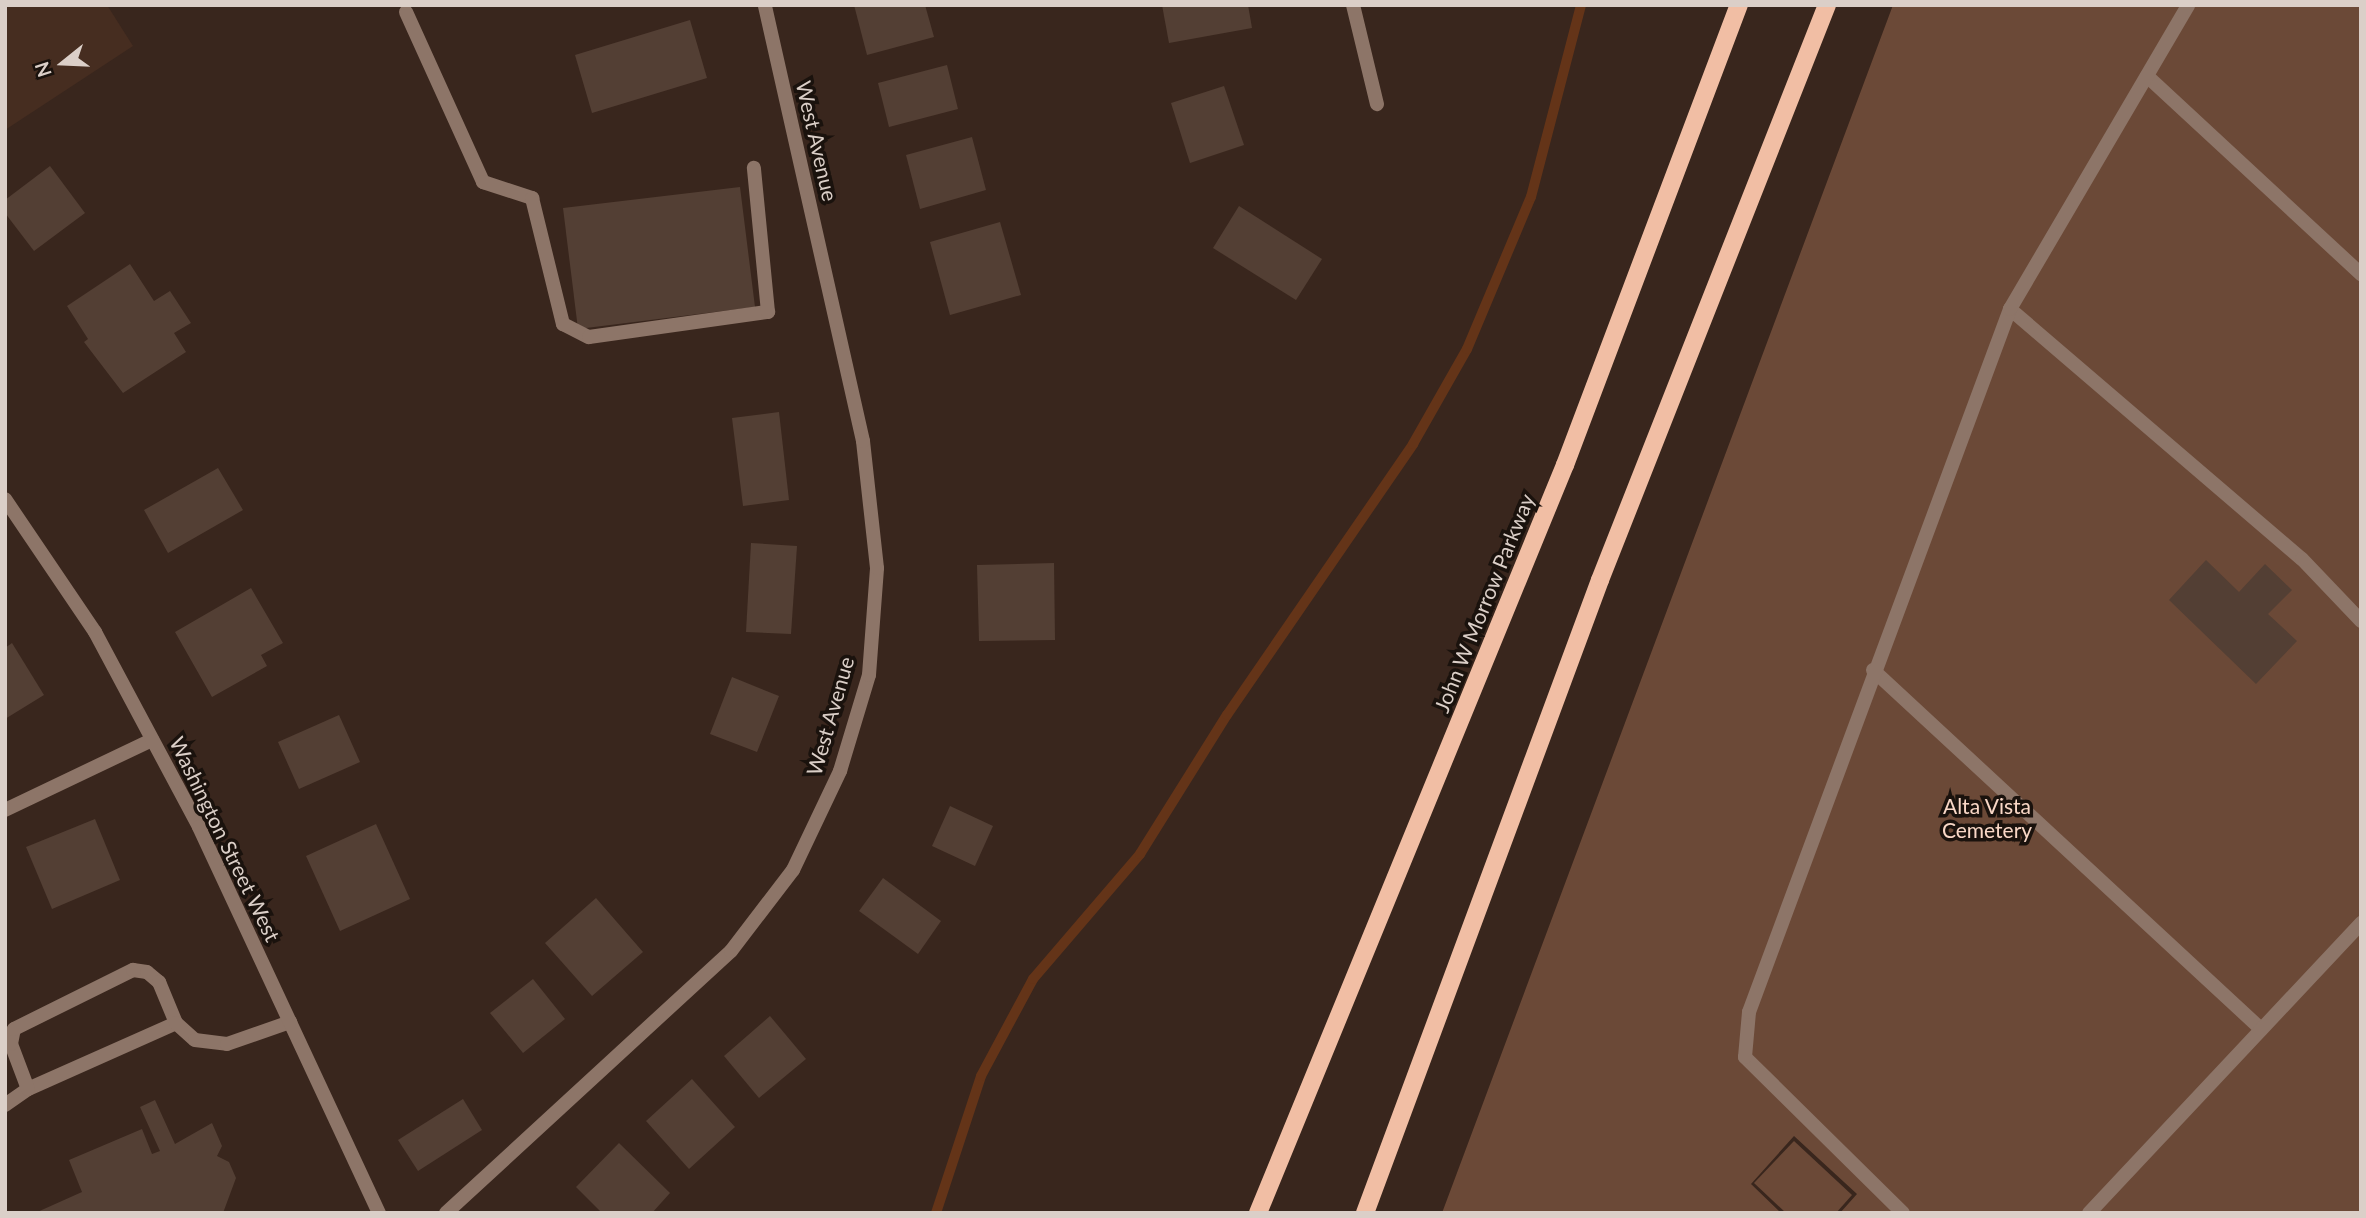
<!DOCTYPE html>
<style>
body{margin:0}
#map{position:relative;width:2366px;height:1218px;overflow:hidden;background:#39261d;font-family:Lato,sans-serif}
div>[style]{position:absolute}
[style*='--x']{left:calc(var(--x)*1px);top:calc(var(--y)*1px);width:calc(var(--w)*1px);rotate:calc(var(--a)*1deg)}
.built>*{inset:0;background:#462d20}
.green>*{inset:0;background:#6b4937}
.stream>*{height:10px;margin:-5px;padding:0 5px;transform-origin:5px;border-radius:5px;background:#643418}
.building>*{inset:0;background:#533f34}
.service>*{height:14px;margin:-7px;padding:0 7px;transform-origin:7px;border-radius:7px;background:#8d7568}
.minor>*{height:14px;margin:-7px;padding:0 7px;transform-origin:7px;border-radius:7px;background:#8d7568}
.tertiary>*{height:14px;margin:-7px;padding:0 7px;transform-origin:7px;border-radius:7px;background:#8d7568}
.primary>*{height:18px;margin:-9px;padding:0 9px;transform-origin:9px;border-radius:9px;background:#f1bea4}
span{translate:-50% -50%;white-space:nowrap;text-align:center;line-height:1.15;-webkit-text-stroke:7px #1a120d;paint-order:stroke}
.street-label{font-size:21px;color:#dbcfc8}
.park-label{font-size:21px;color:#f9d7c6}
.frame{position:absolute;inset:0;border:7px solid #dbcfc8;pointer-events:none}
.north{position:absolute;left:28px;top:28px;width:70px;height:70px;-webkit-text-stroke:5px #1a120d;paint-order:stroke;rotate:252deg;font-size:19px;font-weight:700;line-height:28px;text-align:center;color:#dbcfc8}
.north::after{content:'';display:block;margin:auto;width:24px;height:32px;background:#dbcfc8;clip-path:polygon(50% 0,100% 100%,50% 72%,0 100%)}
</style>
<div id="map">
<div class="built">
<div style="clip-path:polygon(5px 5px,107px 5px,133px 46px,5px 130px)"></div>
</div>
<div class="green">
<div style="clip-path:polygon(1893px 5px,2361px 5px,2361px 1213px,1840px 1213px,1857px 1194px,1794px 1136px,1751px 1184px,1781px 1213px,1442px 1213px)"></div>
<div style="clip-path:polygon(1794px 1141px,1852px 1195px,1836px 1213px,1786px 1213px,1754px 1183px)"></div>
</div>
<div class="stream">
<div style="--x:936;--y:1213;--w:144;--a:-71.8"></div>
<div style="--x:981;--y:1076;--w:110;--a:-61.8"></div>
<div style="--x:1033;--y:979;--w:165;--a:-49.4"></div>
<div style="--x:1140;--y:854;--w:164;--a:-58"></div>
<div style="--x:1227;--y:715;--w:329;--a:-55.5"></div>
<div style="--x:1413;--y:444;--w:109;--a:-60.4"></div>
<div style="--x:1467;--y:349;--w:165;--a:-67.2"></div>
<div style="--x:1531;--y:197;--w:198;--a:-75.4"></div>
</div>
<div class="building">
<div style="clip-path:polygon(854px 5px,925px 5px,934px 37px,867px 55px)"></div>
<div style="clip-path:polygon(1162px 5px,1248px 5px,1252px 28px,1169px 43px)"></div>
<div style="clip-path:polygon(690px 20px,707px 78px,592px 113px,575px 55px)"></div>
<div style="clip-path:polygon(947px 65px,958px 109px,889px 127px,878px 83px)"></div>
<div style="clip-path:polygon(1224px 86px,1244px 145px,1190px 163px,1171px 103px)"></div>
<div style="clip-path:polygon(972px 137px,986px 190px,920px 209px,906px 155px)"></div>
<div style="clip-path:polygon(50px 166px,85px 213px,34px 251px,5px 213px,5px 200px)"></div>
<div style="clip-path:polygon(740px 187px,755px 307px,578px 329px,563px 208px)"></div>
<div style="clip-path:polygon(1239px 206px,1322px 259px,1296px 300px,1213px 248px)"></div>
<div style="clip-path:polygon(1000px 222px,1021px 295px,950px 315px,930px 242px)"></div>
<div style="clip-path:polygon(130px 264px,154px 301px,170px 291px,191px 323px,174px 333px,186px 352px,123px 393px,84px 342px,88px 339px,67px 306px)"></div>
<div style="clip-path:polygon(779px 412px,789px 500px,743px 506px,732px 418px)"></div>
<div style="clip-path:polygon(218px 468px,243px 510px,168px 553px,144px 510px)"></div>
<div style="clip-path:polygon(751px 543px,797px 546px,791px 634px,746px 632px)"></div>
<div style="clip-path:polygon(2206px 560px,2239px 592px,2265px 564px,2292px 590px,2268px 614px,2297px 641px,2256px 684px,2169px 600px)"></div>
<div style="clip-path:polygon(1054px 563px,1055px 640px,979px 641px,977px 565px)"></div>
<div style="clip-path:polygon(251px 588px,283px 643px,261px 655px,267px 666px,212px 697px,175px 632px)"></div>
<div style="clip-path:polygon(12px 643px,44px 695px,5px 719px,5px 648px)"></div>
<div style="clip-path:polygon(732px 677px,779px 696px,757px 752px,710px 734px)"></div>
<div style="clip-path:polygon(339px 715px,360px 762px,299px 789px,278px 742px)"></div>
<div style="clip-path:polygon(950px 806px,993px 826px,975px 866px,932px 846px)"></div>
<div style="clip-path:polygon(95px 819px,120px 880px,52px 909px,26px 847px)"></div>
<div style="clip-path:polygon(376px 824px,410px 899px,340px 931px,306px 856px)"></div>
<div style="clip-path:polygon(883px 878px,941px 921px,918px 954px,859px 911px)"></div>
<div style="clip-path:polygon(596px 898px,643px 952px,592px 996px,545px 943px)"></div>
<div style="clip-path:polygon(533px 979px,565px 1019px,523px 1053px,490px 1013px)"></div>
<div style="clip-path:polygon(770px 1016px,806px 1059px,759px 1098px,724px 1056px)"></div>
<div style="clip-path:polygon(692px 1079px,735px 1127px,689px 1169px,646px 1121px)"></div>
<div style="clip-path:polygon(463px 1099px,482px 1130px,418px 1171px,398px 1140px)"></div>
<div style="clip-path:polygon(155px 1100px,175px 1144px,212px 1123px,222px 1146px,217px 1156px,229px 1162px,236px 1178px,223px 1213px,35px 1213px,82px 1192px,69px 1160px,142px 1129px,152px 1154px,160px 1151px,140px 1107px)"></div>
<div style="clip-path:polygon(619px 1143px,670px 1193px,652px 1213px,602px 1213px,576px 1187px)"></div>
</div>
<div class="service">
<div style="--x:406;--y:12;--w:187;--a:65.6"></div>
<div style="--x:483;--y:182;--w:52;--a:18.1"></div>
<div style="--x:532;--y:198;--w:130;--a:76.2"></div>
<div style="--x:563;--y:324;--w:29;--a:27"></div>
<div style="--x:589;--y:337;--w:181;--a:-8"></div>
<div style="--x:768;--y:312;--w:145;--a:-95.6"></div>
<div style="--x:2147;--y:76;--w:292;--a:42.8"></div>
<div style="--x:2010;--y:309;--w:384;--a:40.6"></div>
<div style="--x:2302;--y:559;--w:86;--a:46.4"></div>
<div style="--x:1873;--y:670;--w:529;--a:42.78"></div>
<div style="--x:5;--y:810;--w:163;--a:-25.5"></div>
<div style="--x:28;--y:1089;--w:162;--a:-24"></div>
<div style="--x:5;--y:1105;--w:28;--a:-35"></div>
<div style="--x:28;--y:1089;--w:48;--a:-110.7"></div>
<div style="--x:11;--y:1044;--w:15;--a:-79"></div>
<div style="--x:14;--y:1029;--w:133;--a:-26.4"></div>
<div style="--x:133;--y:970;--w:14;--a:8"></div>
<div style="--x:147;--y:972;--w:16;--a:40"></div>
<div style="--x:159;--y:982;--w:44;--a:67.5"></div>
<div style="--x:176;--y:1023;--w:25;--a:42"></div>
<div style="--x:195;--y:1040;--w:32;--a:7"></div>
<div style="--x:227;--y:1044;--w:67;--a:-19.2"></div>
<div style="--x:1903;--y:1213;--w:222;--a:-135.4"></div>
<div style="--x:1745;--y:1057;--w:45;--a:-84.9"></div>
<div style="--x:1749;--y:1012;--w:750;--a:-69.63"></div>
<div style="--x:2010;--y:309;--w:352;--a:-59.6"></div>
<div style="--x:2089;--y:1213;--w:398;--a:-46.8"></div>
</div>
<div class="minor">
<div style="--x:1353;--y:5;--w:102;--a:76.4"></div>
<div style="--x:446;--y:1213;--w:387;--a:-42.6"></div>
<div style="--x:731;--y:951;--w:102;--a:-52.6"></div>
<div style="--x:793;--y:870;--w:110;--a:-64.6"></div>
<div style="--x:840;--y:771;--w:100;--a:-73.2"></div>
<div style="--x:869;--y:675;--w:107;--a:-85.7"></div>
<div style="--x:877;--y:568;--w:128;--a:-96.3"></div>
<div style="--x:863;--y:441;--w:447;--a:-102.7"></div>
</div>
<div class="tertiary">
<div style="--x:5;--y:499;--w:161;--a:55.9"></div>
<div style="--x:95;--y:632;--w:221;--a:61.9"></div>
<div style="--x:199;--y:827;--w:426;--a:65"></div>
</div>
<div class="primary">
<div style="--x:1258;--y:1213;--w:809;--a:-67.69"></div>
<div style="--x:1565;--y:465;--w:492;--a:-69.3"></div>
<div style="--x:1365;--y:1213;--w:675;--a:-69.63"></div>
<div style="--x:1600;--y:580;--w:618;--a:-68.46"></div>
</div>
<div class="street-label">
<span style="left:817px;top:141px;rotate:77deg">West Avenue</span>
<span style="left:1484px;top:603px;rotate:-68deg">John W Morrow Parkway</span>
<span style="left:830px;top:716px;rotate:-74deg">West Avenue</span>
<span style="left:225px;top:839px;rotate:64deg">Washington Street West</span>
</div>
<div class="park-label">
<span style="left:1987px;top:818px">Alta Vista<br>Cemetery</span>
</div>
<div class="frame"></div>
<div class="north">N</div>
</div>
